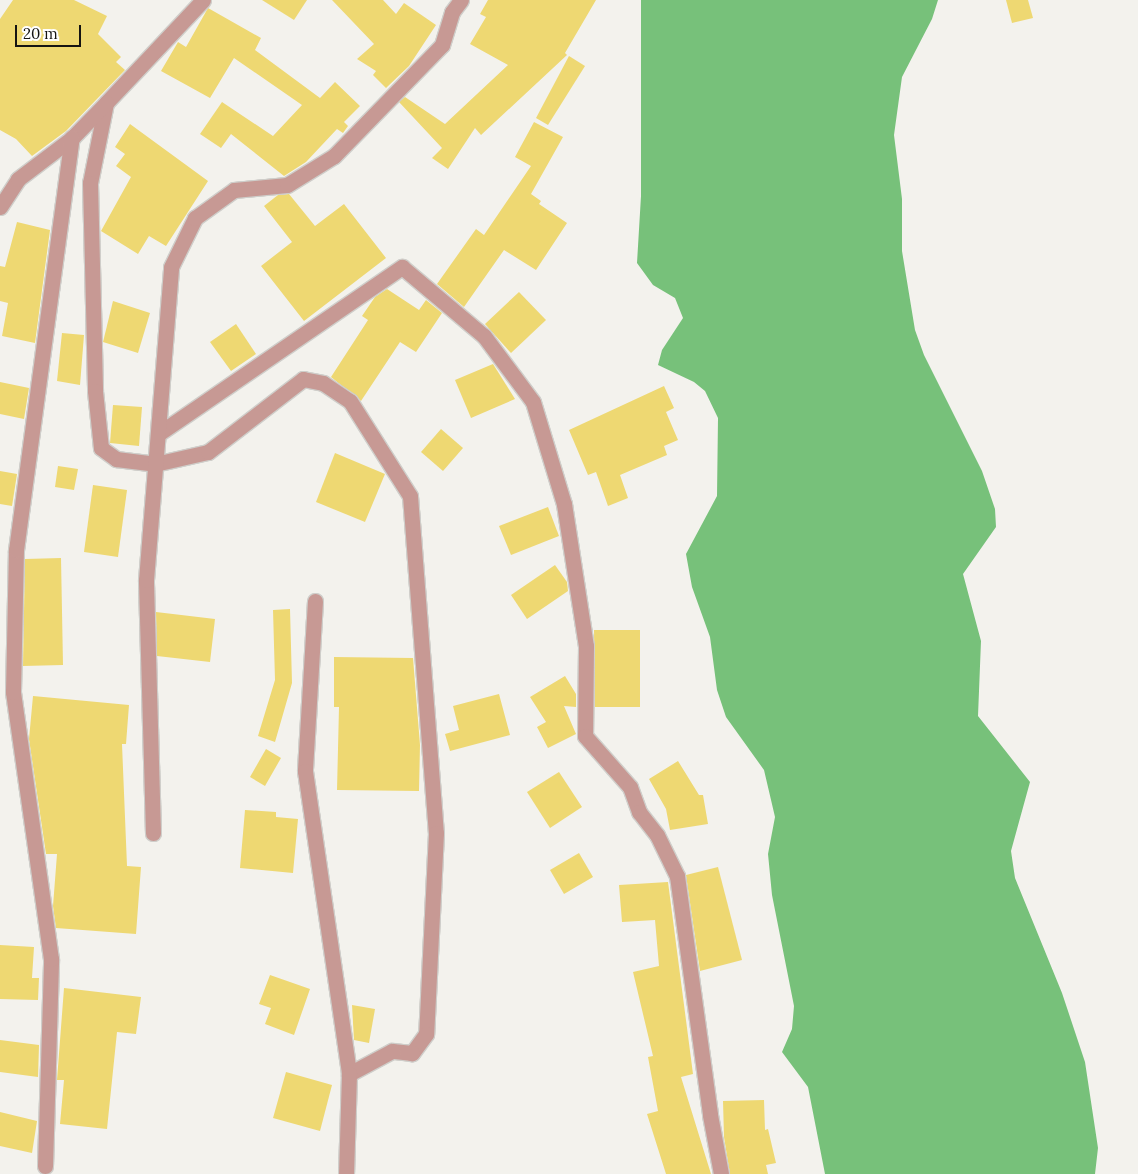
<!DOCTYPE html>
<style>
body{margin:0}
#map{position:relative;width:1138px;height:1174px;overflow:hidden;background:#f3f2ed;font-family:Lora,serif}
div>[style]{position:absolute}
[style*='--x']{left:calc(var(--x)*1px);top:calc(var(--y)*1px);width:calc(var(--w)*1px);rotate:calc(var(--a)*1deg)}
.forest>*{inset:0;background:#77c17a}
.building>*{inset:0;background:#eed872}
.roads{filter:drop-shadow(1px 0 #cfceca) drop-shadow(-1px 0 #cfceca) drop-shadow(0 1px #cfceca) drop-shadow(0 -1px #cfceca)}
.minor>*{height:15px;margin:-7.5px;padding:0 7.5px;transform-origin:7.5px;border-radius:7.5px;background:#c79994}
span{translate:-50% -50%;white-space:nowrap;text-align:center;line-height:1.15;-webkit-text-stroke:5px #fff;paint-order:stroke}
.scale{position:absolute;left:15px;top:25px;width:66px;height:22px;box-sizing:border-box;border:2px solid #151412;border-top:0;padding-left:6px;font-size:15px;line-height:18px;white-space:nowrap;color:#151412;-webkit-text-stroke:4px #fff;paint-order:stroke}
</style>
<div id="map">
<div class="forest">
<div style="clip-path:polygon(641px 0,938px 0,932px 19px,902px 77px,894px 135px,902px 199px,902px 251px,915px 330px,924px 355px,982px 471px,995px 509px,996px 527px,963px 574px,981px 641px,978px 716px,1030px 782px,1011px 851px,1015px 878px,1062px 993px,1085px 1062px,1098px 1148px,1095px 1174px,825px 1174px,808px 1087px,782px 1052px,792px 1029px,794px 1006px,772px 895px,768px 854px,775px 817px,764px 770px,726px 717px,717px 690px,710px 637px,692px 587px,686px 554px,717px 496px,718px 418px,705px 391px,694px 382px,658px 365px,662px 350px,683px 318px,675px 298px,653px 285px,637px 263px,641px 196px)"></div>
</div>
<div class="building">
<div style="clip-path:polygon(13px 0,74px 0,107px 16px,98px 34px,121px 57px,116px 62px,125px 70px,66px 131px,32px 156px,16px 139px,0 130px,0 19px)"></div>
<div style="clip-path:polygon(262px 0,307px 0,294px 20px)"></div>
<div style="clip-path:polygon(332px 0,383px 0,396px 14px,404px 3px,436px 25px,409px 66px,386px 88px,373px 75px,376px 71px,357px 59px,374px 44px)"></div>
<div style="clip-path:polygon(488px 0,596px 0,565px 53px,567px 55px,481px 135px,475px 128px,448px 169px,432px 158px,442px 148px,399px 102px,405px 97px,445px 124px,508px 65px,470px 44px,486px 17px,480px 14px)"></div>
<div style="clip-path:polygon(1006px 0,1028px 0,1033px 18px,1012px 23px)"></div>
<div style="clip-path:polygon(208px 8px,261px 38px,255px 50px,320px 98px,335px 82px,360px 106px,344px 122px,348px 126px,343px 133px,337px 129px,306px 162px,284px 176px,231px 134px,221px 148px,200px 134px,222px 102px,273px 136px,302px 105px,234px 58px,210px 98px,161px 71px,178px 42px,186px 47px)"></div>
<div style="clip-path:polygon(569px 56px,585px 66px,548px 125px,536px 118px)"></div>
<div style="clip-path:polygon(534px 122px,563px 137px,531px 194px,541px 201px,539px 204px,567px 223px,536px 270px,504px 250px,464px 307px,437px 284px,476px 229px,484px 235px,531px 166px,515px 157px)"></div>
<div style="clip-path:polygon(130px 124px,208px 181px,166px 246px,149px 236px,138px 254px,101px 231px,131px 177px,116px 166px,125px 154px,115px 147px)"></div>
<div style="clip-path:polygon(289px 194px,315px 226px,344px 204px,386px 258px,304px 321px,261px 266px,292px 242px,264px 206px,278px 195px)"></div>
<div style="clip-path:polygon(17px 222px,50px 230px,35px 343px,2px 336px,8px 303px,0 301px,0 266px,5px 267px)"></div>
<div style="clip-path:polygon(387px 289px,419px 310px,426px 300px,442px 313px,416px 352px,400px 342px,361px 401px,331px 377px,368px 320px,362px 316px,375px 297px)"></div>
<div style="clip-path:polygon(519px 292px,546px 320px,511px 353px,485px 324px)"></div>
<div style="clip-path:polygon(113px 301px,150px 313px,138px 353px,103px 342px)"></div>
<div style="clip-path:polygon(236px 324px,256px 354px,231px 371px,210px 342px)"></div>
<div style="clip-path:polygon(62px 333px,84px 335px,80px 385px,57px 381px)"></div>
<div style="clip-path:polygon(493px 364px,515px 399px,471px 418px,455px 380px)"></div>
<div style="clip-path:polygon(0 382px,29px 388px,24px 419px,0 414px)"></div>
<div style="clip-path:polygon(664px 386px,674px 408px,666px 412px,678px 440px,664px 446px,667px 455px,620px 475px,628px 498px,608px 506px,596px 472px,588px 475px,569px 430px)"></div>
<div style="clip-path:polygon(113px 405px,142px 407px,139px 446px,110px 443px)"></div>
<div style="clip-path:polygon(441px 429px,463px 448px,443px 471px,421px 452px)"></div>
<div style="clip-path:polygon(335px 453px,385px 474px,365px 522px,316px 502px)"></div>
<div style="clip-path:polygon(58px 466px,78px 469px,74px 490px,55px 487px)"></div>
<div style="clip-path:polygon(0 471px,17px 474px,12px 506px,0 504px)"></div>
<div style="clip-path:polygon(93px 485px,127px 490px,118px 557px,84px 552px)"></div>
<div style="clip-path:polygon(548px 507px,559px 536px,511px 555px,499px 526px)"></div>
<div style="clip-path:polygon(61px 558px,63px 665px,23px 666px,25px 559px)"></div>
<div style="clip-path:polygon(555px 565px,567px 582px,568px 591px,527px 619px,511px 595px)"></div>
<div style="clip-path:polygon(290px 609px,292px 683px,275px 742px,258px 736px,275px 680px,273px 610px)"></div>
<div style="clip-path:polygon(156px 612px,215px 619px,210px 662px,157px 656px)"></div>
<div style="clip-path:polygon(594px 630px,640px 630px,640px 707px,595px 707px)"></div>
<div style="clip-path:polygon(334px 657px,413px 658px,420px 745px,419px 791px,337px 790px,339px 707px,334px 707px)"></div>
<div style="clip-path:polygon(565px 676px,576px 694px,576px 707px,564px 706px,576px 734px,548px 748px,537px 727px,546px 722px,530px 697px)"></div>
<div style="clip-path:polygon(499px 694px,510px 735px,450px 751px,445px 734px,459px 730px,453px 706px)"></div>
<div style="clip-path:polygon(33px 696px,129px 705px,126px 744px,122px 744px,127px 866px,141px 867px,136px 934px,56px 928px,53px 906px,57px 854px,46px 854px,29px 739px)"></div>
<div style="clip-path:polygon(266px 749px,281px 758px,265px 786px,250px 777px)"></div>
<div style="clip-path:polygon(678px 761px,699px 795px,703px 795px,708px 824px,670px 830px,666px 809px,649px 779px)"></div>
<div style="clip-path:polygon(559px 772px,582px 807px,550px 828px,527px 792px)"></div>
<div style="clip-path:polygon(245px 810px,276px 812px,276px 817px,298px 819px,293px 873px,240px 868px)"></div>
<div style="clip-path:polygon(579px 853px,593px 877px,564px 894px,550px 870px)"></div>
<div style="clip-path:polygon(718px 867px,742px 960px,700px 971px,686px 875px)"></div>
<div style="clip-path:polygon(668px 882px,693px 1074px,681px 1077px,711px 1174px,666px 1174px,647px 1114px,658px 1111px,648px 1057px,653px 1056px,633px 972px,659px 966px,655px 920px,622px 922px,619px 885px)"></div>
<div style="clip-path:polygon(0 945px,34px 947px,32px 978px,39px 978px,38px 1000px,0 999px)"></div>
<div style="clip-path:polygon(270px 975px,310px 989px,294px 1035px,265px 1024px,271px 1008px,259px 1004px)"></div>
<div style="clip-path:polygon(64px 988px,141px 997px,136px 1034px,117px 1032px,107px 1129px,60px 1124px,64px 1080px,57px 1080px)"></div>
<div style="clip-path:polygon(352px 1005px,375px 1009px,369px 1043px,354px 1040px)"></div>
<div style="clip-path:polygon(0 1040px,39px 1045px,38px 1077px,0 1072px)"></div>
<div style="clip-path:polygon(286px 1072px,332px 1085px,320px 1131px,273px 1118px)"></div>
<div style="clip-path:polygon(764px 1100px,765px 1130px,768px 1129px,776px 1163px,766px 1165px,768px 1174px,730px 1174px,724px 1137px,723px 1101px)"></div>
<div style="clip-path:polygon(0 1112px,37px 1121px,32px 1153px,0 1146px)"></div>
</div>
<div class="roads">
<div class="minor">
<div style="--x:203;--y:0;--w:141;--a:133.3"></div>
<div style="--x:106;--y:103;--w:82;--a:101.3"></div>
<div style="--x:90;--y:183;--w:208;--a:88.6"></div>
<div style="--x:95;--y:391;--w:57;--a:84"></div>
<div style="--x:101;--y:448;--w:19;--a:36"></div>
<div style="--x:116;--y:459;--w:39;--a:7"></div>
<div style="--x:155;--y:464;--w:54;--a:-12.8"></div>
<div style="--x:208;--y:452;--w:120;--a:-37.5"></div>
<div style="--x:303;--y:379;--w:20;--a:11"></div>
<div style="--x:323;--y:383;--w:32;--a:34"></div>
<div style="--x:350;--y:401;--w:112;--a:57.7"></div>
<div style="--x:410;--y:496;--w:338;--a:85.6"></div>
<div style="--x:436;--y:833;--w:201;--a:92.8"></div>
<div style="--x:426;--y:1034;--w:24;--a:126"></div>
<div style="--x:412;--y:1053;--w:20;--a:-174"></div>
<div style="--x:392;--y:1051;--w:49;--a:151.9"></div>
<div style="--x:0;--y:207;--w:33;--a:-57"></div>
<div style="--x:18;--y:179;--w:68;--a:-37.2"></div>
<div style="--x:72;--y:138;--w:49;--a:-45.8"></div>
<div style="--x:158;--y:434;--w:296;--a:-34.4"></div>
<div style="--x:402;--y:267;--w:107;--a:40.1"></div>
<div style="--x:484;--y:336;--w:82;--a:53.4"></div>
<div style="--x:533;--y:402;--w:107;--a:73.1"></div>
<div style="--x:564;--y:504;--w:144;--a:81.2"></div>
<div style="--x:586;--y:646;--w:90;--a:90.6"></div>
<div style="--x:585;--y:736;--w:68;--a:48.6"></div>
<div style="--x:630;--y:787;--w:27;--a:70"></div>
<div style="--x:639;--y:812;--w:29;--a:52"></div>
<div style="--x:657;--y:835;--w:46;--a:64"></div>
<div style="--x:677;--y:876;--w:241;--a:82.1"></div>
<div style="--x:710;--y:1115;--w:60;--a:79.4"></div>
<div style="--x:315;--y:601;--w:170;--a:93.4"></div>
<div style="--x:305;--y:771;--w:306;--a:81.7"></div>
<div style="--x:349;--y:1074;--w:100;--a:91.7"></div>
<div style="--x:153;--y:833;--w:253;--a:-91.6"></div>
<div style="--x:146;--y:580;--w:314;--a:-85.4"></div>
<div style="--x:171;--y:267;--w:55;--a:-63.9"></div>
<div style="--x:195;--y:218;--w:48;--a:-35.7"></div>
<div style="--x:234;--y:190;--w:53;--a:-5.4"></div>
<div style="--x:287;--y:185;--w:55;--a:-31.7"></div>
<div style="--x:334;--y:156;--w:155;--a:-45.8"></div>
<div style="--x:442;--y:45;--w:34;--a:-73"></div>
<div style="--x:452;--y:12;--w:15;--a:-53"></div>
<div style="--x:45;--y:1166;--w:207;--a:-88.3"></div>
<div style="--x:51;--y:959;--w:270;--a:-98.1"></div>
<div style="--x:13;--y:692;--w:142;--a:-88.8"></div>
<div style="--x:16;--y:550;--w:416;--a:-82.3"></div>
</div>
</div>
<div class="scale">20 m</div>
</div>
